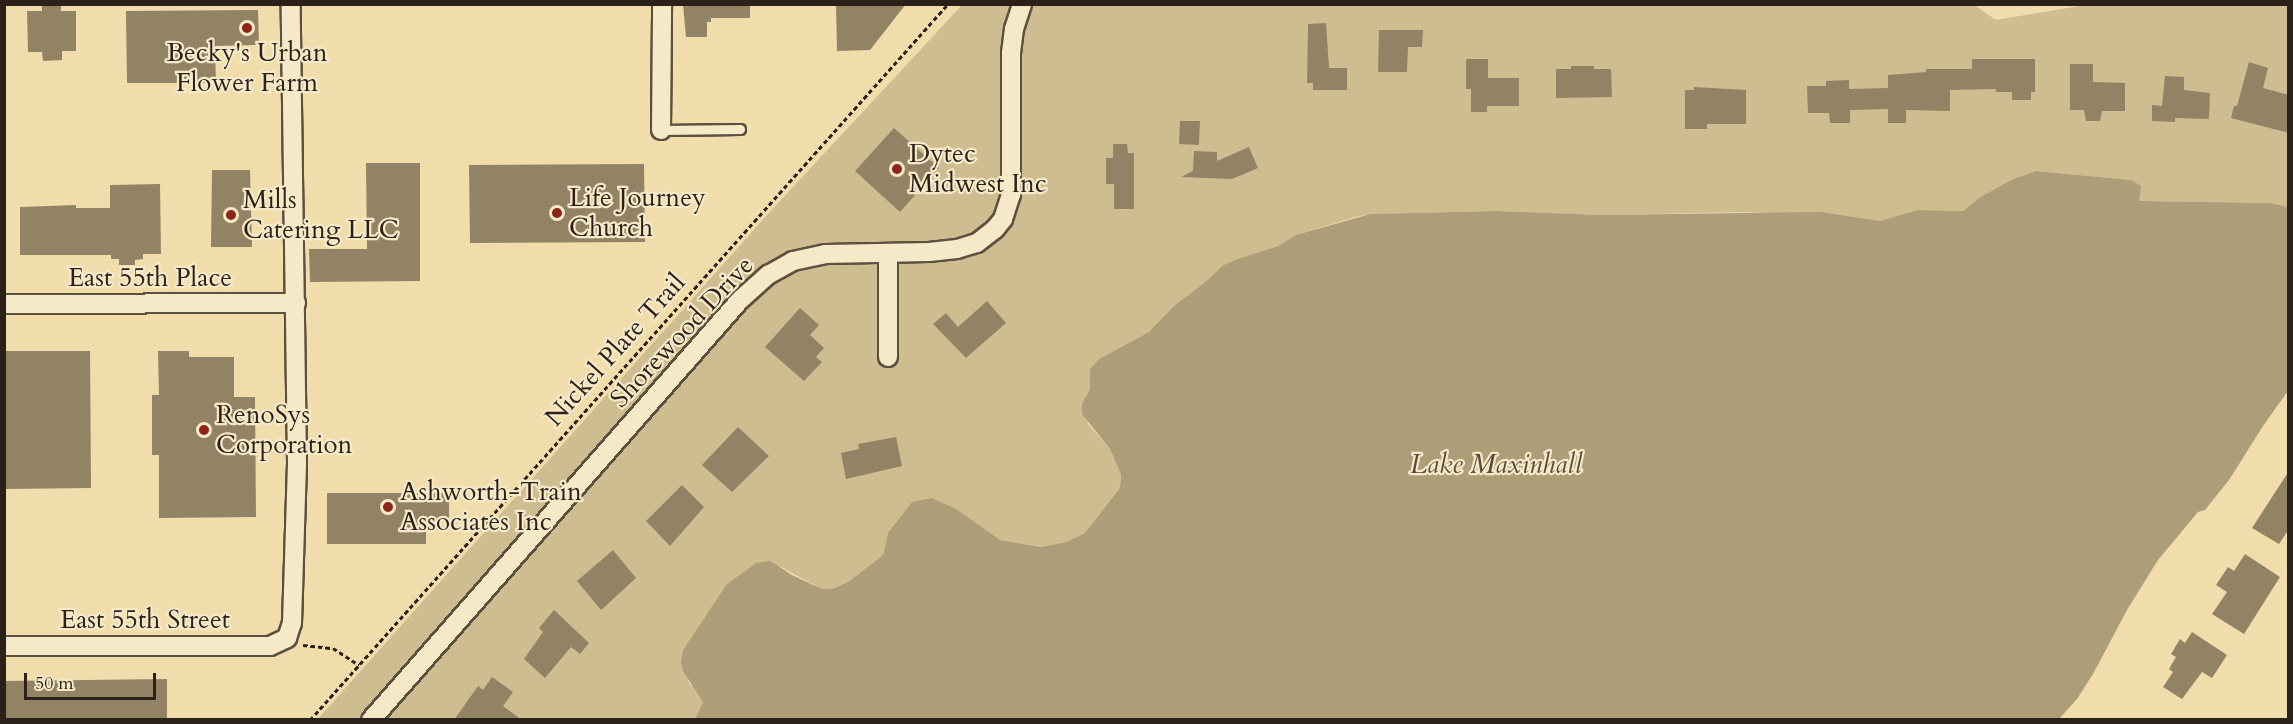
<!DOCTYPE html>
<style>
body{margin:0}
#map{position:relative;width:2293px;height:724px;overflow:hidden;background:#f1ddab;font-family:Cardo,serif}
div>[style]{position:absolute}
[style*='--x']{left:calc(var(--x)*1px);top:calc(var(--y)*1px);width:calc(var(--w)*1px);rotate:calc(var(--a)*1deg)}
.green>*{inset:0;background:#cfbd92}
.water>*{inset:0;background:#ae9d79}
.building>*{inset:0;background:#928365}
.path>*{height:3px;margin-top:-1.5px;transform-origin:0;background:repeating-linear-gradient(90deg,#2b2119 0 4.5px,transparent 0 7.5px)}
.roads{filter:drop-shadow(2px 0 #5c503e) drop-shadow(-2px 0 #5c503e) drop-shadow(0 2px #5c503e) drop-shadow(0 -2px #5c503e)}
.service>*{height:9px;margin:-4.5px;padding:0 4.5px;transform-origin:4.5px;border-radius:4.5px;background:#f6e9c8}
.minor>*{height:18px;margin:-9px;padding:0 9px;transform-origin:9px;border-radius:9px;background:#f6e9c8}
.dots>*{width:16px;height:16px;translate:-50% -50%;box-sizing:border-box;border:3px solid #f6e9c8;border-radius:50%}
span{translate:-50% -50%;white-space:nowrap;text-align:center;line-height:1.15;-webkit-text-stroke:4.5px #f6e9c8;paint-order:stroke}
.poi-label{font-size:26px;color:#2b2119}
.left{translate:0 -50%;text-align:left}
.street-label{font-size:26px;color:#2b2119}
.water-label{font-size:27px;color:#594c3b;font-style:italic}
.frame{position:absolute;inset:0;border:6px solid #2b2119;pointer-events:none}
.scale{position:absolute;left:24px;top:673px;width:132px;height:27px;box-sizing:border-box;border:3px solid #2b2119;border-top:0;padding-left:8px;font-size:18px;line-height:21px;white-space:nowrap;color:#2b2119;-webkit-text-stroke:4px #f6e9c8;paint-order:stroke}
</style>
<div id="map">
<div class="green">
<div style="clip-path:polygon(1973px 4px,1996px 20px,2085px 5px,2288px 5px,2288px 207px,2271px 203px,2138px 201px,2131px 180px,2036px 171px,2013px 179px,1980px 197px,1963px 211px,1917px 210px,1880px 221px,1822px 212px,1786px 214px,1747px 212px,1602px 215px,1496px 211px,1370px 214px,1355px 217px,1296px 235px,1278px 246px,1237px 259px,1189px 294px,1149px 332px,1099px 359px,1090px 369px,1090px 389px,1086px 397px,1088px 424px,1110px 449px,1121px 475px,1120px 486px,1085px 533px,1066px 542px,1041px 547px,1000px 540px,988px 533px,888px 533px,883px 555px,848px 582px,832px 589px,822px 589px,781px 567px,726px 585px,683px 650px,689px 683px,699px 692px,703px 702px,695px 719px,317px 720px,767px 215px,962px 5px)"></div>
</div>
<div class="water">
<div style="clip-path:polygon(2036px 171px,2131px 180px,2141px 186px,2139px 201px,2271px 203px,2288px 207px,2288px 391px,2263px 426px,2229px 480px,2205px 510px,2198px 512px,2158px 560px,2127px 610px,2093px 674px,2077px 699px,2059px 719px,695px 719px,703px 702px,683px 671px,681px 663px,683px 650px,726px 585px,756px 563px,770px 561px,792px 575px,822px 589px,832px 589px,848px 582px,883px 555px,888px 533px,912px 502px,932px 498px,956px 509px,1000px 540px,1041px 547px,1066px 542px,1085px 533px,1120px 487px,1121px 475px,1110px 449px,1082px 414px,1082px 404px,1090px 389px,1090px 369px,1099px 359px,1149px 332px,1174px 306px,1209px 279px,1222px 266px,1237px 259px,1278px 246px,1296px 235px,1370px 214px,1496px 211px,1602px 215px,1822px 212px,1880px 221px,1917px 210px,1963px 211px,1980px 197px,2013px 179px)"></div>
</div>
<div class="building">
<div style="clip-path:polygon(683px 4px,750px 4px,750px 18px,711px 18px,711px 22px,707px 22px,707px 37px,686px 37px)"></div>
<div style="clip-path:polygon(836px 4px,906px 4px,870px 50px,837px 51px)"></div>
<div style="clip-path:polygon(42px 5px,61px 5px,61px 11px,76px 11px,76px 51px,62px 51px,62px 60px,43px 61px,42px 52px,28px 52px,27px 11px,42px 11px)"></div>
<div style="clip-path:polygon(258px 10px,259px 45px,215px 46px,216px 83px,127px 83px,126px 11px)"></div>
<div style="clip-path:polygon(1326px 23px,1329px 68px,1347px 68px,1347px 90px,1313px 90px,1313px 83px,1307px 83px,1308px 24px)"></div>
<div style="clip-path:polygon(1379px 30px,1423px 30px,1422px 47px,1408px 47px,1407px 72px,1378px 72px)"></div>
<div style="clip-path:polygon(1466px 59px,1488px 59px,1488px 78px,1519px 78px,1519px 106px,1487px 106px,1487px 112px,1471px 112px,1471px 89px,1466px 89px)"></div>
<div style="clip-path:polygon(1972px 59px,2035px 59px,2035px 92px,2031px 92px,2031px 100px,2012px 100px,2012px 92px,1996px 92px,1996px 89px,1950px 90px,1950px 111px,1906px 110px,1906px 123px,1888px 123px,1888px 109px,1850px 110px,1850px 123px,1830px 123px,1829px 113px,1808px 113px,1807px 86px,1826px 86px,1826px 81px,1849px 80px,1849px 89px,1888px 88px,1888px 75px,1926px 72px,1926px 69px,1972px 69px)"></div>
<div style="clip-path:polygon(2249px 62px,2268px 68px,2263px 88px,2289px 95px,2289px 133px,2231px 118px,2234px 106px,2237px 106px)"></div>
<div style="clip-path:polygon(2070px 64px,2093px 64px,2093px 82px,2125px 83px,2125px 111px,2102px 111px,2100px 121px,2086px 121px,2084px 110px,2070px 110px)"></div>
<div style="clip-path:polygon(1571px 66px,1594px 66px,1594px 69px,1611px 69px,1612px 97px,1556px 98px,1556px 69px,1571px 69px)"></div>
<div style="clip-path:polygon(2165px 76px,2184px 77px,2184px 90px,2210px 93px,2209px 119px,2175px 118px,2175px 122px,2152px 121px,2152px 105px,2162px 106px)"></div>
<div style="clip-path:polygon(1694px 87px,1746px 90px,1746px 124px,1707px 124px,1707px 129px,1685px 129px,1685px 90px,1694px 90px)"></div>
<div style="clip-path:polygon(1180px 121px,1200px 121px,1199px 145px,1179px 144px)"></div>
<div style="clip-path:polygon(894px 128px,939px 168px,900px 212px,855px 171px)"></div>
<div style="clip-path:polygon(1113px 144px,1127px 144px,1128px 153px,1134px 153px,1134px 209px,1114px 209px,1114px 184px,1106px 184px,1106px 158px,1113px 158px)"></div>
<div style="clip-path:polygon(1249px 147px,1258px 168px,1232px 179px,1181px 177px,1193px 171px,1194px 151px,1217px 152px,1217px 161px)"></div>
<div style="clip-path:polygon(366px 163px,420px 163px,420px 281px,310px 282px,309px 249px,367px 249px)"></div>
<div style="clip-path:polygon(644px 164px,645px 242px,470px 243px,469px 165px)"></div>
<div style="clip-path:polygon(212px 170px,250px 170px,252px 247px,211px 247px)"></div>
<div style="clip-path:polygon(160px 184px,161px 254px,143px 254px,143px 259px,135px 260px,135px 265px,119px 265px,119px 259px,111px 259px,111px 255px,20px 255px,20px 207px,76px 205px,76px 208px,110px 208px,110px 185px)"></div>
<div style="clip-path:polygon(987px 301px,1006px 323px,966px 358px,933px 324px,946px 313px,958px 327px)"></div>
<div style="clip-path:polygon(800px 308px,819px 325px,810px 335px,824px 348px,816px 357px,822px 362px,804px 381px,765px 347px)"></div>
<div style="clip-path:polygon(4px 351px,90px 351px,91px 488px,4px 489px)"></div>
<div style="clip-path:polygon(158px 351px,189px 351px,189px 357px,234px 357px,234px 397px,255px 397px,256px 517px,159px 518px,159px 455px,152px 455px,152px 395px,159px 395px)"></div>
<div style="clip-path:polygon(738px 427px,769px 456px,732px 492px,702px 465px)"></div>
<div style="clip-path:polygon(896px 437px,902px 466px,846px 479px,841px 453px,859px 449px,858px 444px)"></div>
<div style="clip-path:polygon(2289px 471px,2289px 529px,2279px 544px,2252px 528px)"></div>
<div style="clip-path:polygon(682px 485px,704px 507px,670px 546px,646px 521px)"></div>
<div style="clip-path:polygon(327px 493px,449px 493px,449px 521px,426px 521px,426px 544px,327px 544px)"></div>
<div style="clip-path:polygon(613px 550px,636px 578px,601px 610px,577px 581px)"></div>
<div style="clip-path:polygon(2245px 554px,2280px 577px,2244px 634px,2212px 614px,2227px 592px,2216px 585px,2228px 567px,2234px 571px)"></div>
<div style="clip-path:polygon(554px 610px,589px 643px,580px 654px,571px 647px,545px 678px,524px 659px,543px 632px,539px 628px)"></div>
<div style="clip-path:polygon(2192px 632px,2227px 655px,2212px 678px,2202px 672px,2182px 699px,2163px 687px,2173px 672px,2169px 669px,2176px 657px,2171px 654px,2180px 639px,2185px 643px)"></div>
<div style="clip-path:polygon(492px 677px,513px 692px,503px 706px,522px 720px,454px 720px,478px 686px,483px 690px)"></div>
<div style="clip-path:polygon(167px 679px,167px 720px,4px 720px,4px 681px)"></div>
</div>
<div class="path">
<div style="--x:303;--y:645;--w:30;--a:6"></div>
<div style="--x:333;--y:648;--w:31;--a:33"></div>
<div style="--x:310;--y:720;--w:959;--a:-48.3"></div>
</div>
<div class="roads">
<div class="service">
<div style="--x:661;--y:130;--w:79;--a:-0.7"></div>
</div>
<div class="minor">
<div style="--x:661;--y:130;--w:126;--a:-89.5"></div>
<div style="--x:888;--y:254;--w:103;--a:90"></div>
<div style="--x:4;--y:304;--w:292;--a:-0.2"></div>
<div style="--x:4;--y:646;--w:266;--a:0"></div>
<div style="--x:270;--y:646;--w:19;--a:-25"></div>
<div style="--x:287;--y:638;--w:16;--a:-72"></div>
<div style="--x:292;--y:623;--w:161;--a:-88.2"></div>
<div style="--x:297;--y:462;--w:458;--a:-90.8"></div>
<div style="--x:371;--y:720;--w:559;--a:-48.7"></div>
<div style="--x:740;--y:300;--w:38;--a:-42"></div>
<div style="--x:768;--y:275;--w:29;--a:-29"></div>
<div style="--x:793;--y:261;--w:33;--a:-12"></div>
<div style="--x:825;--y:254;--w:104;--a:-1.1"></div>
<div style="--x:929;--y:252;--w:28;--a:-6"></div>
<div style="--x:957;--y:249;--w:21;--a:-17"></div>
<div style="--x:977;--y:243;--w:23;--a:-38"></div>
<div style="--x:995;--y:229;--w:13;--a:-51"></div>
<div style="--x:1003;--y:219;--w:25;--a:-72"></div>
<div style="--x:1011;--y:195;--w:142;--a:-90"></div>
<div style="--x:1011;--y:53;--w:24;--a:-83"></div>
<div style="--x:1014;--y:29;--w:26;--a:-72"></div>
</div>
</div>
<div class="dots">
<div style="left:247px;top:28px;background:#8f2418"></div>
<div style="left:897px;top:169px;background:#8f2418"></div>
<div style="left:557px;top:213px;background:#8f2418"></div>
<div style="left:231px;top:215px;background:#8f2418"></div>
<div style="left:204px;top:430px;background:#8f2418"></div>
<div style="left:388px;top:507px;background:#8f2418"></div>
</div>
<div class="poi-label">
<span style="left:247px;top:68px">Becky's Urban<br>Flower Farm</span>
<span class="left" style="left:909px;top:169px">Dytec<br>Midwest Inc</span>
<span class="left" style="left:569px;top:213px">Life Journey<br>Church</span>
<span class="left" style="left:243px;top:215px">Mills<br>Catering LLC</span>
<span class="left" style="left:216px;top:430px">RenoSys<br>Corporation</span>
<span class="left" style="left:400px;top:507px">Ashworth-Train<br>Associates Inc</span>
</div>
<div class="street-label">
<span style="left:150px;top:278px">East 55th Place</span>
<span style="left:682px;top:332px;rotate:-47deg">Shorewood Drive</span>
<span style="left:615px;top:350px;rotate:-48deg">Nickel Plate Trail</span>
<span style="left:145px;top:620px">East 55th Street</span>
</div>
<div class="water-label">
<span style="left:1496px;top:465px">Lake Maxinhall</span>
</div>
<div class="frame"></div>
<div class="scale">50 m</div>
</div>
